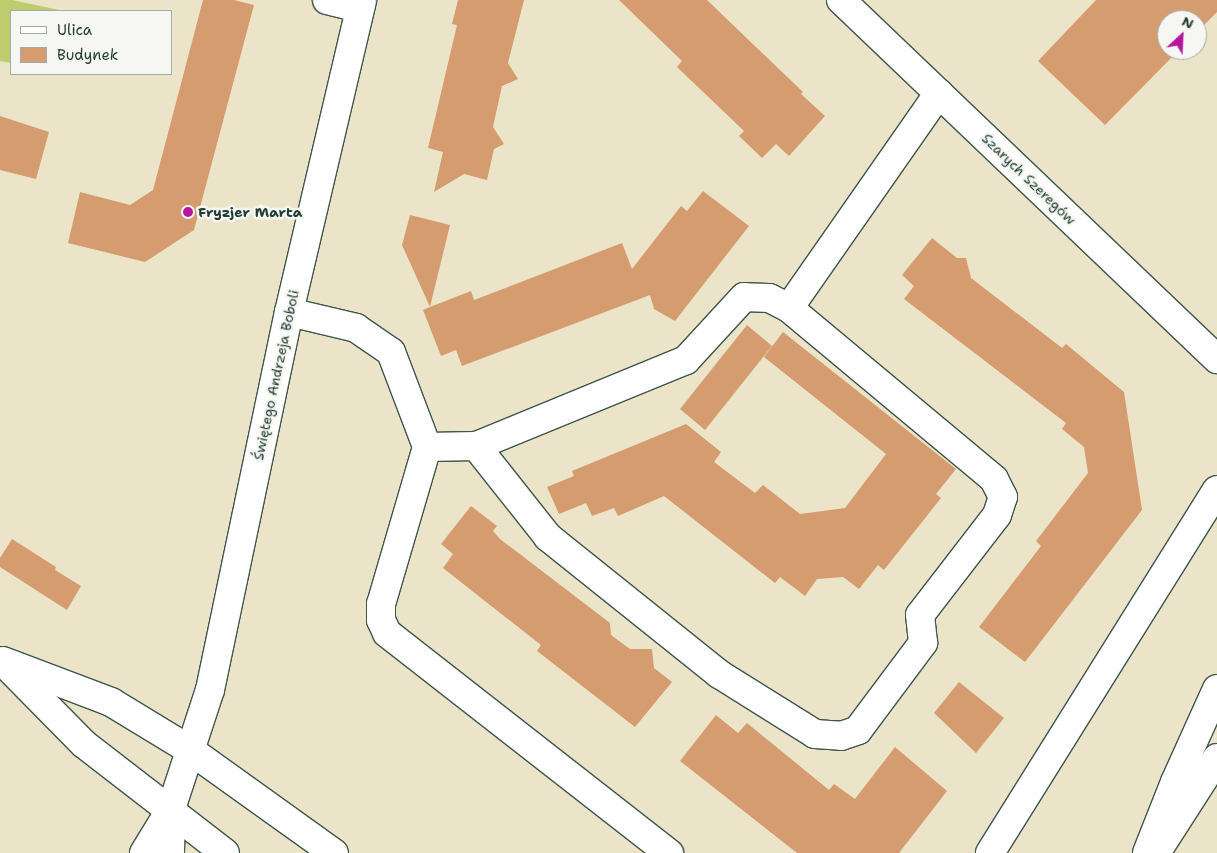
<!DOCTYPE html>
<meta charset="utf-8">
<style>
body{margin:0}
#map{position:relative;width:1217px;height:853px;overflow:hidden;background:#ece4c8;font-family:"Shantell Sans",sans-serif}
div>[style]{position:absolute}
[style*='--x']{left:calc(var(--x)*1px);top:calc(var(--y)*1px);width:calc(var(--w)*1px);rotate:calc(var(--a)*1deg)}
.green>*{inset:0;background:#bfcc6e}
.building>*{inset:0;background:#d49c6f}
.roads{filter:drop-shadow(1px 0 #3e564a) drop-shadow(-1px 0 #3e564a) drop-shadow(0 1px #3e564a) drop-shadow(0 -1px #3e564a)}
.minor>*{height:28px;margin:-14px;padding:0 14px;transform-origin:14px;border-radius:14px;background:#fff}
.major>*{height:28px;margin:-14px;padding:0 14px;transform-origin:14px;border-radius:14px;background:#fff}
.dots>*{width:14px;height:14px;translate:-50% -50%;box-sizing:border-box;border:2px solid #f6f6f2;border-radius:50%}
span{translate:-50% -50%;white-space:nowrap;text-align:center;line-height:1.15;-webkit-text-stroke:5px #f6f6f2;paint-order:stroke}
.street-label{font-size:14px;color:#1f3d34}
.poi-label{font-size:14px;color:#1f3d34;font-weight:700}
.left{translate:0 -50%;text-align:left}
.legend{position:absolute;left:10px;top:10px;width:162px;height:65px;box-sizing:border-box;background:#f6f6f2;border:1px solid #a0aca6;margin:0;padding:6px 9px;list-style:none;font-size:15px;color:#1f3d34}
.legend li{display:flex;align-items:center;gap:10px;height:25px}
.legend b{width:25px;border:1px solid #a0aca6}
.north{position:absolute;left:1157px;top:10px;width:50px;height:50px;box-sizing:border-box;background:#f6f6f2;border:1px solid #a0aca6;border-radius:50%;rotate:25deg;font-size:14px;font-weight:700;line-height:20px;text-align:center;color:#1f3d34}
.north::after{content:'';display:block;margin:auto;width:18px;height:22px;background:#b5179e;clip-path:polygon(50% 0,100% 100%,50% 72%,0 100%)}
</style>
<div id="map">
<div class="green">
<div style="clip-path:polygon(0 0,12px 0,64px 11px,11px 11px,11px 63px,0 61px)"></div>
</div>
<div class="building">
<div style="clip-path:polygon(203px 0,234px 0,254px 5px,194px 230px,145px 262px,68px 243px,80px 192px,130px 205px,153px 190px)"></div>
<div style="clip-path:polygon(458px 0,524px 0,508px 63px,518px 79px,502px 86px,493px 127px,504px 144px,494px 149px,487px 180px,464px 174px,434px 192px,443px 152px,428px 148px,457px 25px,452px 24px)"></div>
<div style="clip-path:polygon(619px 0,707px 0,803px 92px,801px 94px,825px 116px,789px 156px,776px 144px,762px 158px,739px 136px,744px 131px,677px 67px,682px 61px)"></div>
<div style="clip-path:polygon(1096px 0,1217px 0,1217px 12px,1197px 32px,1197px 20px,1167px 20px,1167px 50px,1179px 50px,1105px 125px,1038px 61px)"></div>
<div style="clip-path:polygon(0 116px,49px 132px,36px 179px,0 170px)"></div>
<div style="clip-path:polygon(703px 191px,749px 226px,675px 321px,654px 309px,650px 295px,462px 366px,456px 350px,441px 356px,423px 310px,430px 307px,402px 245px,410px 215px,450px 225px,430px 307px,471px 291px,474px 300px,622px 243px,632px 269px,681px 206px,687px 211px)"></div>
<div style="clip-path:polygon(932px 238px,957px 258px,966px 258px,971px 278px,1062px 348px,1066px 344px,1124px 392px,1142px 510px,1025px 662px,979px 627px,1041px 546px,1036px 541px,1088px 473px,1084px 447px,1062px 429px,1066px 423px,904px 299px,914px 286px,902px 275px)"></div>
<div style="clip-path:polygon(747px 325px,772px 346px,705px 430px,680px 409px)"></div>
<div style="clip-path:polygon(783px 332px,956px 469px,936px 494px,941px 498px,884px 570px,878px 565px,859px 589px,843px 577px,817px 579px,805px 596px,780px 577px,775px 583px,664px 496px,618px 516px,614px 508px,592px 516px,586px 503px,559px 514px,547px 487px,574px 476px,572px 471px,686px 424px,721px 452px,714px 462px,755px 493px,763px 485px,800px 514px,845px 508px,886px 454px,764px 357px)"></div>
<div style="clip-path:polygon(471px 506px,497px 526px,493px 531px,500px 539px,610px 623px,611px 635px,630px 649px,652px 649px,654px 668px,672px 682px,635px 727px,537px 651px,541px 645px,443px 568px,453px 554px,441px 544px)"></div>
<div style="clip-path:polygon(12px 539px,56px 567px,55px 570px,81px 586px,67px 610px,0 567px,0 558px)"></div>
<div style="clip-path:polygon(959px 682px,1004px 718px,976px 753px,934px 713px)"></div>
<div style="clip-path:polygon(716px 715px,738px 733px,747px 723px,829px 790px,834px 784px,855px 799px,895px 747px,947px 791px,899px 853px,797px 853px,680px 761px)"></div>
</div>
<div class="roads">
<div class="minor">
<div style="--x:327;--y:0;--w:34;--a:14"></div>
<div style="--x:841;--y:0;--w:520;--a:43.68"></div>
<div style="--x:789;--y:308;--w:262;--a:-55.1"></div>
<div style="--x:289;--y:312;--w:69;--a:13.4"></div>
<div style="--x:356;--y:328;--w:42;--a:34.4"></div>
<div style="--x:391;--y:352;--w:102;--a:69.2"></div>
<div style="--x:476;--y:446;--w:116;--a:51.6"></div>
<div style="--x:548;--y:537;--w:219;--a:38.7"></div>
<div style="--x:719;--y:674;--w:113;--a:32"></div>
<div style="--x:815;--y:734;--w:26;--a:4"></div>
<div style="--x:841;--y:736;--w:18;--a:-19"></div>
<div style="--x:858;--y:730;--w:109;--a:-53.2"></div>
<div style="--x:923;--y:643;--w:28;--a:-96"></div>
<div style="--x:920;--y:615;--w:126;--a:-52.4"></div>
<div style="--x:997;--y:515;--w:19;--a:-72"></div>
<div style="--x:1003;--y:497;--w:20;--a:-117"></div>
<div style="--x:994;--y:479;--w:267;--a:-140.2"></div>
<div style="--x:789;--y:308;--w:22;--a:-153"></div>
<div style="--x:769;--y:298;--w:25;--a:-178"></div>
<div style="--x:744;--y:297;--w:86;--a:132.6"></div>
<div style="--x:686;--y:360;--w:227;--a:157.7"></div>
<div style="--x:476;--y:446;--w:49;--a:178.8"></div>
<div style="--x:427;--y:447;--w:164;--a:106.3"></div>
<div style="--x:381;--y:604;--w:16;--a:90"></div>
<div style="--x:381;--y:620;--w:14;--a:65"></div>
<div style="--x:387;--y:633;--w:358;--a:38"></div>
<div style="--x:3;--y:661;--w:116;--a:20.8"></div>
<div style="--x:111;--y:702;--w:92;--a:31.3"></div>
<div style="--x:190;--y:750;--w:177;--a:35.6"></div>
<div style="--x:8;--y:667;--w:108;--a:45.4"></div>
<div style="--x:84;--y:744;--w:178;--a:37.7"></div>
<div style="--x:144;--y:853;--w:52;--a:-58.5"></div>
<div style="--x:171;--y:809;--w:125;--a:-71.9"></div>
<div style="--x:210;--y:690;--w:386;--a:-78.2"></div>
<div style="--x:289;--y:312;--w:320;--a:-76.8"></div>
<div style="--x:170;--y:853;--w:44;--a:-88.7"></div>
<div style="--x:990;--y:853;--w:428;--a:-58"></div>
<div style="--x:1147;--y:853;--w:76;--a:-68.5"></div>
<div style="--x:1175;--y:782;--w:102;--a:-65.7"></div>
</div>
<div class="major">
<div style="--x:1156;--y:853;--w:113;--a:-57.3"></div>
</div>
</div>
<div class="dots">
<div style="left:188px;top:212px;background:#b5179e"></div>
</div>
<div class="street-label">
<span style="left:1029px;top:179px;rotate:44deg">Szarych Szeregów</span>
<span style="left:276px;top:375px;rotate:-78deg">Świętego Andrzeja Boboli</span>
</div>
<div class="poi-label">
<span class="left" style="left:198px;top:212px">Fryzjer Marta</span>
</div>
<ul class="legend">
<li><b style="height:6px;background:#fff"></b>Ulica</li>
<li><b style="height:14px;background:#d49c6f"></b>Budynek</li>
</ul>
<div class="north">N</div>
</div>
